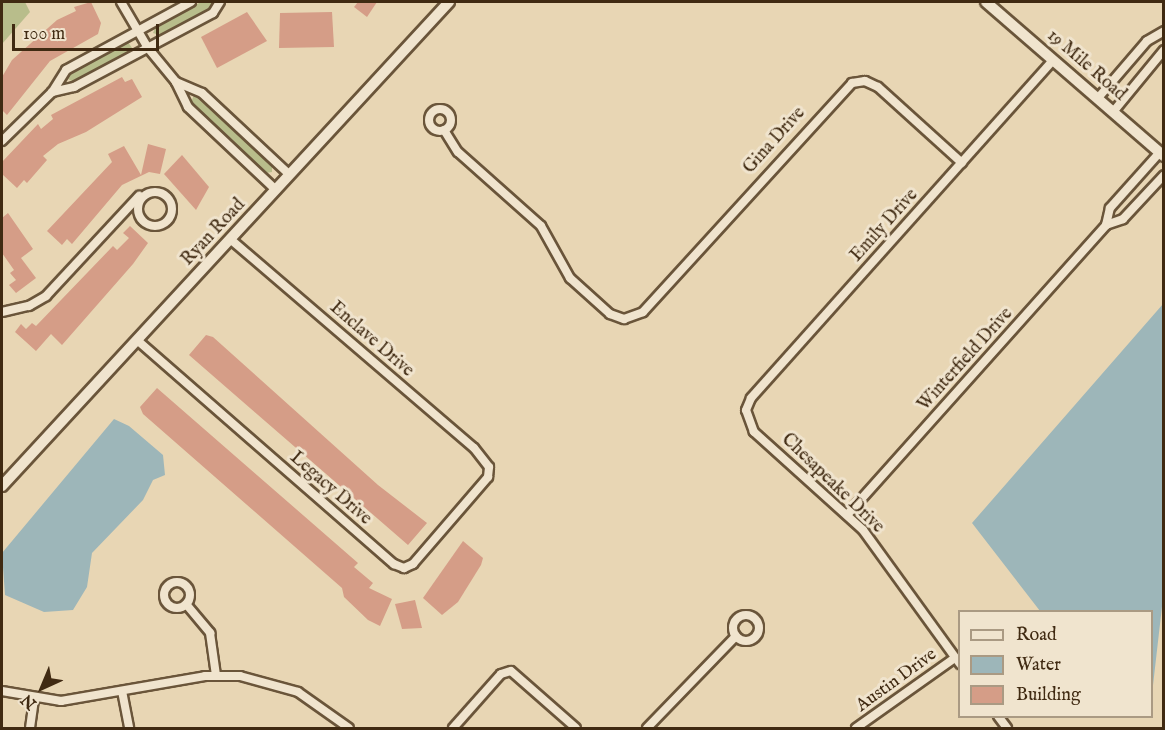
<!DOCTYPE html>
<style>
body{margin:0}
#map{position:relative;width:1165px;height:730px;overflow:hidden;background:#e8d6b4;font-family:"IM FELL English",serif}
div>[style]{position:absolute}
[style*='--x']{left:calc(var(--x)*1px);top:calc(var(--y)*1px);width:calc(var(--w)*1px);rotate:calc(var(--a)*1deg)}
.green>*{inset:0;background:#b8bd8b}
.water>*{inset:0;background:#9db6b9}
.building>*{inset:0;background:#d59d87}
.roads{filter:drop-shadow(2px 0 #6a553a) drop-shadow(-2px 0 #6a553a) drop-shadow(0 2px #6a553a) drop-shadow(0 -2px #6a553a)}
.street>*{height:8px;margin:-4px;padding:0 4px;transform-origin:4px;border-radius:4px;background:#f0e4ce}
.street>.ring{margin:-4px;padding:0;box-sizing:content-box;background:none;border:8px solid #f0e4ce;border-radius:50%}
.secondary>*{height:10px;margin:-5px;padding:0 5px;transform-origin:5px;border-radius:5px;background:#f0e4ce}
span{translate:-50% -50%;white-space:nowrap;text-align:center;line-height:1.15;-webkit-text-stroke:6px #f0e4ce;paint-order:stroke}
.street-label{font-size:18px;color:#402a12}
.frame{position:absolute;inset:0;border:3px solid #402a12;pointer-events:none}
.legend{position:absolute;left:958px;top:610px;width:195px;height:108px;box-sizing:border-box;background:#f0e4ce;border:2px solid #aa9a83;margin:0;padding:8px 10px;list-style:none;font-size:18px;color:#402a12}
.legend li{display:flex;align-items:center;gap:12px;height:30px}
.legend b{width:30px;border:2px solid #aa9a83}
.north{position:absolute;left:12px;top:658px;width:60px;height:60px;-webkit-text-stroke:4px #f0e4ce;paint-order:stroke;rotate:224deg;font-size:16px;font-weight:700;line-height:24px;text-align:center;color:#402a12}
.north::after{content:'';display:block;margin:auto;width:21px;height:27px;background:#402a12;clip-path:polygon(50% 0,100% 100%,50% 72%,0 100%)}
.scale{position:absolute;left:12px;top:24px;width:147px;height:27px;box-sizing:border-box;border:3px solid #402a12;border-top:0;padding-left:8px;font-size:18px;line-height:21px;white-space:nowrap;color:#402a12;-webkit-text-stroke:4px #f0e4ce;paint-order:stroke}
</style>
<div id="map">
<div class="green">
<div style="clip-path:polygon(2px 2px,25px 2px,30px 12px,2px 44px)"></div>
<div style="clip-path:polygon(201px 2px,211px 2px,211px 9px,162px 36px,153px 33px,156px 26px)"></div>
<div style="clip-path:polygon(128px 42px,132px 48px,129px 53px,75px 83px,68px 79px,69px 73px)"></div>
<div style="clip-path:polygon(194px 95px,272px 166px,272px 172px,266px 173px,191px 102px)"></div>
</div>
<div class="water">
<div style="clip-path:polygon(1163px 304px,1164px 589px,1152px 694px,1152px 612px,1040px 611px,972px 523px)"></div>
<div style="clip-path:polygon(114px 419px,129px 426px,163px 455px,165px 475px,153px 480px,143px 500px,92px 553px,87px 587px,73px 610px,44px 612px,5px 595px,2px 553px)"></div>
</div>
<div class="building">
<div style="clip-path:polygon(91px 2px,101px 23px,98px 34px,50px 61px,7px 115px,2px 110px,2px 77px,12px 60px,57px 20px,76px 11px,74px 7px)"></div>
<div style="clip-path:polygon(358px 2px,377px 2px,367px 17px,354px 7px)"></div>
<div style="clip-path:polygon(247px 12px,267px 41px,217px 68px,201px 37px)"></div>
<div style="clip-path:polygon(332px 12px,334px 47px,279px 48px,280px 13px)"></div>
<div style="clip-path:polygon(122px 77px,125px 82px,132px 79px,142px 97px,86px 132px,58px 144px,43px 156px,47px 160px,27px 183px,24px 180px,17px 188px,2px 174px,2px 162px,38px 124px,41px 129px,53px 119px,51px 115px)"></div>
<div style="clip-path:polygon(148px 144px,166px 149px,160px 174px,149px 172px,122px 185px,72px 244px,67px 239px,62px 245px,47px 231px,112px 162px,108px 154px,124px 146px,141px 175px)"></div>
<div style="clip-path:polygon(182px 155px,209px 187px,196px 210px,164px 174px)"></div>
<div style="clip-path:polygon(8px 213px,33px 249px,21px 258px,36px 278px,16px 293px,9px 285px,16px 280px,10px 273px,14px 270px,2px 253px,2px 218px)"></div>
<div style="clip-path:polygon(130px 226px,148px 243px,133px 264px,62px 345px,51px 334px,36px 351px,15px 332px,21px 324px,26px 329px,32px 323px,36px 326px,113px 246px,117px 250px,129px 238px,123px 233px)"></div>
<div style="clip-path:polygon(206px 335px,213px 337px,378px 485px,427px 523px,408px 545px,189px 355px)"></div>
<div style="clip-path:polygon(157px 388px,358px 563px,354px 567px,373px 583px,369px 588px,392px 599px,380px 626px,368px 620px,344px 597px,342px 588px,143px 414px,140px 407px)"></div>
<div style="clip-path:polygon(463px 541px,483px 558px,481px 565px,458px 602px,442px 615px,423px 598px)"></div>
<div style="clip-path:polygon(415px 600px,422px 628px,402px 629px,395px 604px)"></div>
</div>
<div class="roads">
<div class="street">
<div style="--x:121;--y:2;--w:53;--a:59.6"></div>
<div style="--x:148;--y:48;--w:44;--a:50.5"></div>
<div style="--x:191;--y:2;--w:142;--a:151.5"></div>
<div style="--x:66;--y:70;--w:26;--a:122"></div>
<div style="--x:52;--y:92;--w:23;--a:-13"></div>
<div style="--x:74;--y:87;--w:157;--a:-28"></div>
<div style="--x:213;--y:13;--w:13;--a:-58"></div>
<div style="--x:1098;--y:98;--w:75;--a:-49.3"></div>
<div style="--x:1147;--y:41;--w:20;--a:-30"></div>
<div class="ring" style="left:429px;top:109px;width:14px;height:14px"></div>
<div style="--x:1113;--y:112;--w:80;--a:-50.6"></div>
<div style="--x:444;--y:130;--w:26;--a:58"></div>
<div style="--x:458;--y:152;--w:111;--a:41.7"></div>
<div style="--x:541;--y:226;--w:60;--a:60.9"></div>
<div style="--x:570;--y:278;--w:54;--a:42"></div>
<div style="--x:610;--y:314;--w:15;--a:20"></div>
<div style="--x:624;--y:319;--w:20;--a:-20"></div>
<div style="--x:643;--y:312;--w:310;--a:-47.6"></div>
<div style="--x:852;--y:83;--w:13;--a:-9"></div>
<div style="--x:865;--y:81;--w:14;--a:25"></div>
<div style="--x:878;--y:87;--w:113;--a:42.1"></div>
<div style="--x:2;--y:141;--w:70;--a:-44.4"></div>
<div style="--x:276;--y:190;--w:121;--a:-136.7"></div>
<div style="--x:188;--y:107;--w:28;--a:-116"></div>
<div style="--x:176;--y:82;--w:28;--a:23"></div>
<div style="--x:202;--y:93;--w:120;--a:43"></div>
<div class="ring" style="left:138px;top:192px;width:26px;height:26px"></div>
<div style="--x:1106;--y:225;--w:18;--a:-19"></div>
<div style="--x:1123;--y:219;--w:60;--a:-47"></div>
<div style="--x:2;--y:312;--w:28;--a:-13"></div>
<div style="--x:29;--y:306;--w:20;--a:-30"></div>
<div style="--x:46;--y:296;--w:137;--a:-47.1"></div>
<div style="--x:137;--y:340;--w:341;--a:41.1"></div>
<div style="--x:394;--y:564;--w:11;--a:22"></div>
<div style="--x:404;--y:568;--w:10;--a:-24"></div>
<div style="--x:413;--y:564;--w:115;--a:-49.2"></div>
<div style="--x:488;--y:477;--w:10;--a:-84"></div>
<div style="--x:489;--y:467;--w:24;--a:-128"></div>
<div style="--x:474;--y:448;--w:321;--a:-139.4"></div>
<div style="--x:847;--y:515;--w:389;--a:-48.2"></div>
<div style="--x:1106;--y:225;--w:17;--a:-77"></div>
<div style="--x:1110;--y:208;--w:75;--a:-48.2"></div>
<div class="ring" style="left:164px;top:582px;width:18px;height:18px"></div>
<div style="--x:186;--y:604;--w:38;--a:50"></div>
<div style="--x:210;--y:633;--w:42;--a:81.9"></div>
<div class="ring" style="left:733px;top:615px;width:18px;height:18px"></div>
<div style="--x:960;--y:664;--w:165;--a:-125.9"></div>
<div style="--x:863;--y:530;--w:147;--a:-138"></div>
<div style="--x:754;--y:432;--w:23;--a:-110"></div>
<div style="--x:746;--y:410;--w:13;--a:-67"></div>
<div style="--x:751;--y:398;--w:453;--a:-48.2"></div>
<div style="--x:2;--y:691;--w:60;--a:9.6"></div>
<div style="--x:61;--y:701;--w:146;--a:-9.8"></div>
<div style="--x:205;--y:676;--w:35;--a:0"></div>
<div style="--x:240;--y:676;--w:60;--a:15.4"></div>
<div style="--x:298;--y:692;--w:62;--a:35.2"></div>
<div style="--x:122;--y:691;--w:38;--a:79"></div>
<div style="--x:998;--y:716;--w:15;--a:53"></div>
<div style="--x:30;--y:728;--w:29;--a:-82"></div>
<div style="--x:453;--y:728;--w:72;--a:-48.4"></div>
<div style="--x:501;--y:674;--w:10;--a:-17"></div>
<div style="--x:511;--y:671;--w:86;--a:41.2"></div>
<div style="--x:647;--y:728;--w:128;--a:-45.9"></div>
<div style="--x:856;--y:728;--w:121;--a:-35.3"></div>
</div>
<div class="secondary">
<div style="--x:986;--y:2;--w:235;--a:40.9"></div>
<div style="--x:2;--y:486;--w:659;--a:-47.28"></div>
</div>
</div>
<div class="street-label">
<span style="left:1086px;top:66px;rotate:41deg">19 Mile Road</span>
<span style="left:775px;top:141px;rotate:-48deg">Gina Drive</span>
<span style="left:885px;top:226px;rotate:-48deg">Emily Drive</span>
<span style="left:214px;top:233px;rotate:-47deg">Ryan Road</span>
<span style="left:371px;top:340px;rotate:41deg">Enclave Drive</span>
<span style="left:966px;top:360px;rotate:-48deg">Winterfield Drive</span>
<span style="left:832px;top:484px;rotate:44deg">Chesapeake Drive</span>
<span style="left:330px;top:489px;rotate:41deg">Legacy Drive</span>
<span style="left:897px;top:681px;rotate:-36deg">Austin Drive</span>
</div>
<div class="frame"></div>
<ul class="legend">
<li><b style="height:8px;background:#f0e4ce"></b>Road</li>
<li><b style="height:16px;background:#9db6b9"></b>Water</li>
<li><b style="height:16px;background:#d59d87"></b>Building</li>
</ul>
<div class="north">N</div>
<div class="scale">100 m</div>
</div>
